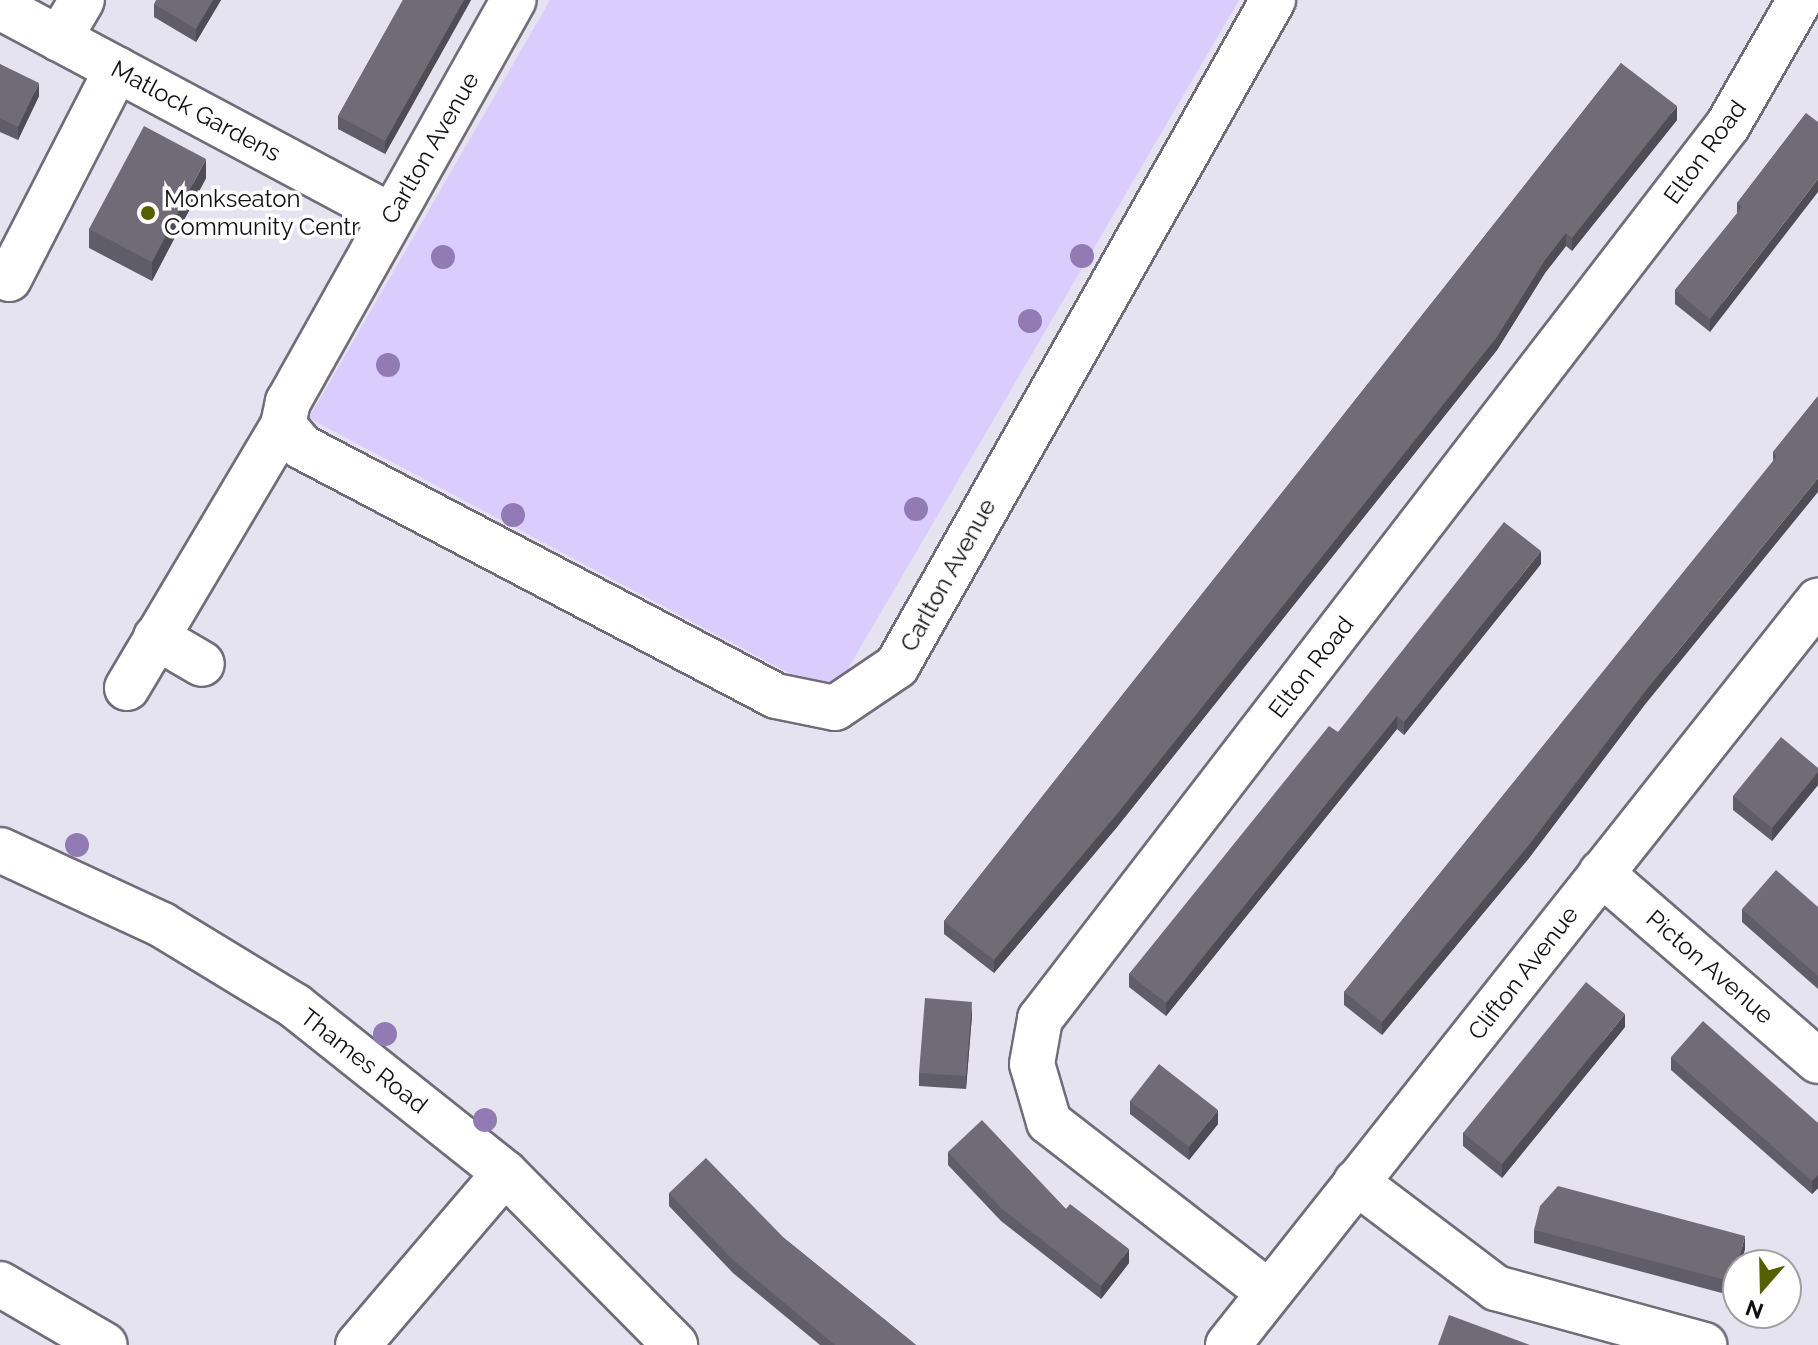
<!DOCTYPE html>
<style>
body{margin:0}
#map{position:relative;width:1818px;height:1345px;overflow:hidden;background:#e6e3f0;font-family:Raleway,sans-serif}
div>[style]{position:absolute}
[style*='--x']{left:calc(var(--x)*1px);top:calc(var(--y)*1px);width:calc(var(--w)*1px);rotate:calc(var(--a)*1deg)}
.green>*{inset:0;background:#daccfc}
.roads{filter:drop-shadow(2px 0 #706d79) drop-shadow(-2px 0 #706d79) drop-shadow(0 2px #706d79) drop-shadow(0 -2px #706d79)}
.minor>*{height:44px;margin:-22px;padding:0 22px;transform-origin:22px;border-radius:22px;background:#fff}
.trees>*{width:24px;height:24px;margin:-12px;border-radius:50%;background:#927bb4}
.wall>*{inset:0;background:#5f5d67}
.shaded-wall>*{inset:0;background:#4e4c54}
.building>*{inset:0;background:#6f6c78}
.dots>*{width:22px;height:22px;translate:-50% -50%;box-sizing:border-box;border:4px solid #fff;border-radius:50%}
span{translate:-50% -50%;white-space:nowrap;text-align:center;line-height:1.15;-webkit-text-stroke:7px #fff;paint-order:stroke}
.street-label{font-size:24px;color:#111014}
.poi-label{font-size:24px;color:#111014}
.left{translate:0 -50%;text-align:left}
.north{position:absolute;left:1722px;top:1249px;width:80px;height:80px;box-sizing:border-box;background:#fff;border:2px solid #a09fa1;border-radius:50%;rotate:200deg;font-size:22px;font-weight:700;line-height:32px;text-align:center;color:#111014}
.north::after{content:'';display:block;margin:auto;width:28px;height:36px;background:#535f00;clip-path:polygon(50% 0,100% 100%,50% 72%,0 100%)}
</style>
<div id="map">
<div class="green">
<div style="clip-path:polygon(550px 0,1239px 0,832px 696px,309px 418px)"></div>
</div>
<div class="roads">
<div class="minor">
<div style="--x:0;--y:7;--w:444;--a:28.1"></div>
<div style="--x:59;--y:39;--w:45;--a:-59.5"></div>
<div style="--x:9;--y:279;--w:236;--a:-62.8"></div>
<div style="--x:283;--y:425;--w:29;--a:49"></div>
<div style="--x:302;--y:447;--w:535;--a:27.71"></div>
<div style="--x:776;--y:696;--w:60;--a:11.5"></div>
<div style="--x:835;--y:708;--w:75;--a:-34.1"></div>
<div style="--x:897;--y:666;--w:765;--a:-60.55"></div>
<div style="--x:156;--y:637;--w:53;--a:30.4"></div>
<div style="--x:127;--y:688;--w:306;--a:-59.3"></div>
<div style="--x:283;--y:425;--w:24;--a:-78"></div>
<div style="--x:288;--y:402;--w:461;--a:-60.7"></div>
<div style="--x:0;--y:850;--w:179;--a:24.8"></div>
<div style="--x:162;--y:925;--w:156;--a:31.3"></div>
<div style="--x:295;--y:1006;--w:268;--a:38.5"></div>
<div style="--x:505;--y:1173;--w:242;--a:45.3"></div>
<div style="--x:1601;--y:873;--w:287;--a:40.9"></div>
<div style="--x:1356;--y:1182;--w:176;--a:37.1"></div>
<div style="--x:1496;--y:1288;--w:216;--a:15.3"></div>
<div style="--x:0;--y:1284;--w:121;--a:30.2"></div>
<div style="--x:1268;--y:1292;--w:277;--a:-142.2"></div>
<div style="--x:1049;--y:1122;--w:60;--a:-106.3"></div>
<div style="--x:1032;--y:1064;--w:46;--a:-79.9"></div>
<div style="--x:1040;--y:1019;--w:1128;--a:-52.42"></div>
<div style="--x:1728;--y:125;--w:144;--a:-60.1"></div>
<div style="--x:358;--y:1345;--w:226;--a:-49.5"></div>
<div style="--x:1228;--y:1345;--w:950;--a:-51.59"></div>
</div>
</div>
<div class="trees">
<div style="left:1082px;top:256px"></div>
<div style="left:443px;top:257px"></div>
<div style="left:1030px;top:321px"></div>
<div style="left:388px;top:365px"></div>
<div style="left:916px;top:509px"></div>
<div style="left:513px;top:515px"></div>
<div style="left:77px;top:845px"></div>
<div style="left:385px;top:1034px"></div>
<div style="left:485px;top:1120px"></div>
</div>
<div class="wall">
<div style="clip-path:polygon(221px 0,196px 42px,154px 17px,154px 4px)"></div>
<div style="clip-path:polygon(403px 0,471px 0,385px 154px,338px 129px,338px 116px)"></div>
<div style="clip-path:polygon(1621px 63px,1677px 120px,1572px 251px,1566px 246px,1545px 273px,1497px 350px,1117px 827px,994px 973px,944px 934px,944px 921px)"></div>
<div style="clip-path:polygon(0 64px,39px 96px,18px 140px,0 132px)"></div>
<div style="clip-path:polygon(1806px 113px,1710px 332px,1675px 304px,1675px 290px,1737px 214px,1737px 203px)"></div>
<div style="clip-path:polygon(206px 178px,152px 281px,89px 248px,89px 229px)"></div>
<div style="clip-path:polygon(1818px 396px,1643px 707px,1529px 858px,1382px 1035px,1344px 1005px,1344px 992px,1773px 462px,1773px 452px)"></div>
<div style="clip-path:polygon(1541px 564px,1404px 735px,1397px 729px,1166px 1016px,1129px 987px,1129px 974px,1338px 732px)"></div>
<div style="clip-path:polygon(1818px 768px,1818px 785px,1772px 841px,1733px 810px,1733px 796px)"></div>
<div style="clip-path:polygon(1818px 907px,1818px 989px,1742px 922px,1742px 909px)"></div>
<div style="clip-path:polygon(972px 1015px,966px 1089px,919px 1086px,919px 1073px)"></div>
<div style="clip-path:polygon(1625px 1027px,1502px 1178px,1463px 1146px,1463px 1133px)"></div>
<div style="clip-path:polygon(1671px 1057px,1818px 1123px,1818px 1188px,1812px 1194px,1671px 1070px)"></div>
<div style="clip-path:polygon(1130px 1101px,1218px 1124px,1189px 1160px,1130px 1114px)"></div>
<div style="clip-path:polygon(948px 1152px,1066px 1209px,1129px 1263px,1101px 1299px,1001px 1221px,948px 1165px)"></div>
<div style="clip-path:polygon(669px 1193px,784px 1238px,916px 1345px,820px 1345px,733px 1273px,669px 1206px)"></div>
<div style="clip-path:polygon(1534px 1230px,1745px 1249px,1738px 1265px,1738px 1277px,1733px 1296px,1534px 1243px)"></div>
</div>
<div class="shaded-wall">
<div style="clip-path:polygon(213px 0,221px 0,196px 42px,196px 29px)"></div>
<div style="clip-path:polygon(464px 0,471px 0,385px 154px,385px 141px)"></div>
<div style="clip-path:polygon(39px 83px,39px 96px,18px 140px,18px 127px)"></div>
<div style="clip-path:polygon(1677px 106px,1677px 120px,1572px 251px,1572px 238px)"></div>
<div style="clip-path:polygon(206px 159px,206px 178px,152px 281px,152px 262px)"></div>
<div style="clip-path:polygon(1818px 179px,1818px 192px,1710px 332px,1710px 319px)"></div>
<div style="clip-path:polygon(1566px 233px,1566px 246px,1545px 273px,1497px 350px,1117px 827px,994px 973px,994px 960px)"></div>
<div style="clip-path:polygon(1818px 478px,1818px 492px,1643px 707px,1529px 858px,1382px 1035px,1382px 1022px,1643px 694px)"></div>
<div style="clip-path:polygon(1541px 551px,1541px 564px,1404px 735px,1404px 722px)"></div>
<div style="clip-path:polygon(1397px 716px,1397px 729px,1166px 1016px,1166px 1003px)"></div>
<div style="clip-path:polygon(1818px 772px,1818px 785px,1772px 841px,1772px 828px)"></div>
<div style="clip-path:polygon(972px 1002px,972px 1015px,966px 1089px,966px 1076px)"></div>
<div style="clip-path:polygon(1625px 1014px,1625px 1027px,1502px 1178px,1502px 1164px)"></div>
<div style="clip-path:polygon(1218px 1110px,1218px 1124px,1189px 1160px,1189px 1147px)"></div>
<div style="clip-path:polygon(1818px 1175px,1818px 1188px,1812px 1194px,1812px 1181px)"></div>
<div style="clip-path:polygon(1745px 1236px,1745px 1249px,1741px 1265px,1738px 1265px,1738px 1277px,1733px 1296px,1733px 1282px)"></div>
<div style="clip-path:polygon(1129px 1249px,1129px 1263px,1101px 1299px,1101px 1286px)"></div>
</div>
<div class="building">
<div style="clip-path:polygon(156px 0,213px 0,196px 29px,154px 4px)"></div>
<div style="clip-path:polygon(403px 0,464px 0,385px 141px,338px 116px)"></div>
<div style="clip-path:polygon(1621px 63px,1677px 106px,1572px 238px,1566px 233px,1545px 260px,1497px 337px,1117px 814px,994px 960px,944px 921px)"></div>
<div style="clip-path:polygon(0 64px,39px 83px,18px 127px,0 118px)"></div>
<div style="clip-path:polygon(1806px 113px,1818px 122px,1818px 179px,1710px 319px,1675px 290px,1742px 207px,1737px 203px)"></div>
<div style="clip-path:polygon(144px 126px,206px 159px,152px 262px,89px 229px)"></div>
<div style="clip-path:polygon(1818px 396px,1818px 478px,1643px 694px,1529px 845px,1382px 1022px,1344px 992px,1777px 456px,1773px 452px)"></div>
<div style="clip-path:polygon(1504px 522px,1541px 551px,1404px 722px,1397px 716px,1166px 1003px,1129px 974px,1329px 726px,1338px 732px)"></div>
<div style="clip-path:polygon(1781px 737px,1818px 768px,1818px 772px,1772px 828px,1733px 796px)"></div>
<div style="clip-path:polygon(1776px 870px,1818px 907px,1818px 976px,1742px 909px)"></div>
<div style="clip-path:polygon(1586px 982px,1625px 1014px,1502px 1164px,1463px 1133px)"></div>
<div style="clip-path:polygon(925px 998px,972px 1002px,966px 1076px,919px 1073px)"></div>
<div style="clip-path:polygon(1703px 1021px,1818px 1123px,1818px 1175px,1812px 1181px,1671px 1057px)"></div>
<div style="clip-path:polygon(1159px 1064px,1218px 1110px,1189px 1147px,1130px 1101px)"></div>
<div style="clip-path:polygon(982px 1120px,1066px 1209px,1070px 1204px,1129px 1249px,1101px 1286px,1001px 1208px,948px 1152px)"></div>
<div style="clip-path:polygon(706px 1158px,784px 1238px,916px 1345px,835px 1345px,733px 1260px,669px 1193px)"></div>
<div style="clip-path:polygon(1558px 1186px,1745px 1236px,1733px 1282px,1534px 1230px,1540px 1206px)"></div>
<div style="clip-path:polygon(1449px 1315px,1530px 1345px,1438px 1345px)"></div>
</div>
<div class="dots">
<div style="left:148px;top:213px;background:#535f00"></div>
</div>
<div class="street-label">
<span style="left:196px;top:111px;rotate:28deg">Matlock Gardens</span>
<span style="left:430px;top:148px;rotate:-60deg">Carlton Avenue</span>
<span style="left:1705px;top:152px;rotate:-54deg">Elton Road</span>
<span style="left:948px;top:575px;rotate:-61deg">Carlton Avenue</span>
<span style="left:1311px;top:667px;rotate:-52deg">Elton Road</span>
<span style="left:1710px;top:967px;rotate:41deg">Picton Avenue</span>
<span style="left:1523px;top:973px;rotate:-52deg">Clifton Avenue</span>
<span style="left:364px;top:1061px;rotate:38deg">Thames Road</span>
</div>
<div class="poi-label">
<span class="left" style="left:164px;top:213px">Monkseaton<br>Community Centr</span>
</div>
<div class="north">N</div>
</div>
